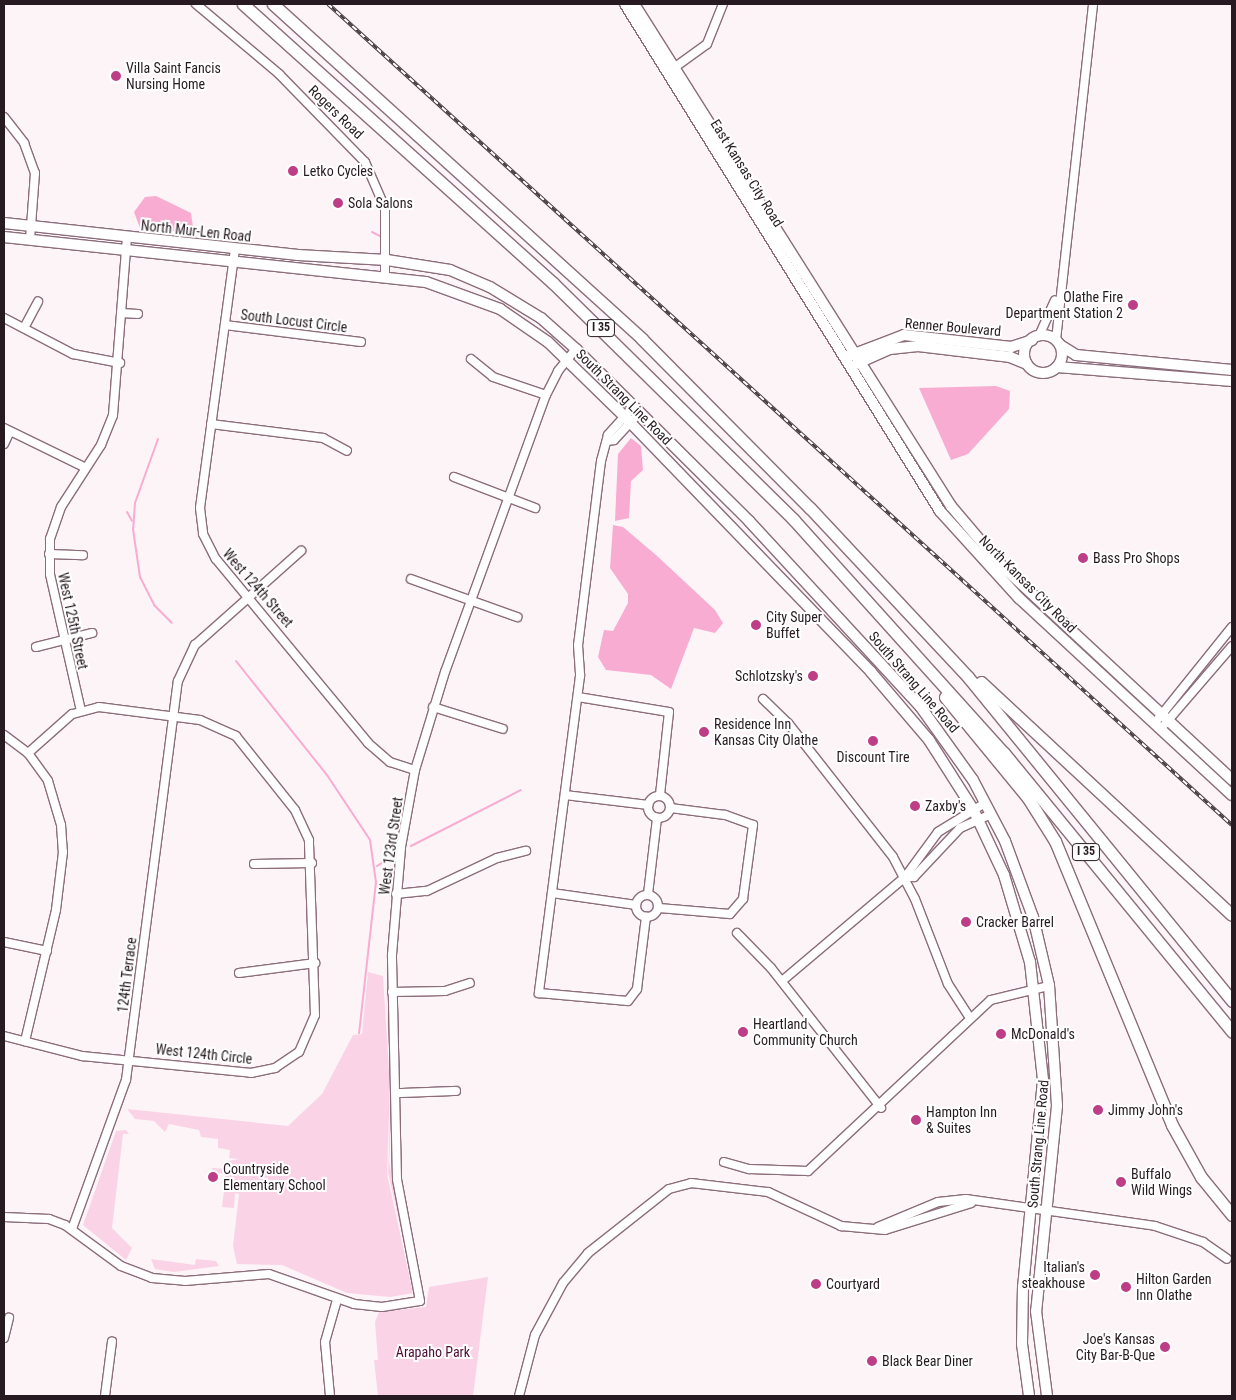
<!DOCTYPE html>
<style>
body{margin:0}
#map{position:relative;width:1236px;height:1400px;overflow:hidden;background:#fcf4f7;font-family:"Roboto Condensed",sans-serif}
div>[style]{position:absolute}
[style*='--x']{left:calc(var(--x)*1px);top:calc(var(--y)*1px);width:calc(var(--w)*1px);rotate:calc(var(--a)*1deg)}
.green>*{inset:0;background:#fad4e6}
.water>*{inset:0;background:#f9acd2}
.stream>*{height:2px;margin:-1px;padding:0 1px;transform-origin:1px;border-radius:1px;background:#f9acd2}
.roads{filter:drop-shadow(1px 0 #8c6d7b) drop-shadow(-1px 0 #8c6d7b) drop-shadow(0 1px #8c6d7b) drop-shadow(0 -1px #8c6d7b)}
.minor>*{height:8px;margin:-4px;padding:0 4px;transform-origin:4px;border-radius:4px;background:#fff}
.minor>.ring{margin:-4px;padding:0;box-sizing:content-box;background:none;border:8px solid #fff;border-radius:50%}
.major>*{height:10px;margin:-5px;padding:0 5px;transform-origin:5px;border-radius:5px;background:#fff}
.major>.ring{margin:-5px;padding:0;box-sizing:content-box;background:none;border:10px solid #fff;border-radius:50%}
.highway>*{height:11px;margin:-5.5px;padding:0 5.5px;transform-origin:5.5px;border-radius:5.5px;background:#fff}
.rail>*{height:4px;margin-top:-2px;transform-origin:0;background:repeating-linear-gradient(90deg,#fff 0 5.5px,#463a3f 0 11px);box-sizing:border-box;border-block:1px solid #463a3f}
.dots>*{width:14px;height:14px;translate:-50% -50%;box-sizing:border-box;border:2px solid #fff;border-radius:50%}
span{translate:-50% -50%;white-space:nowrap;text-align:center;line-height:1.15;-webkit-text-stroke:4px #fff;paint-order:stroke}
.shield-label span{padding:1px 4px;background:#fff;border:1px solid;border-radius:4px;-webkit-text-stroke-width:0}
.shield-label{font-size:12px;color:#271a20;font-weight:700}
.poi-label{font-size:14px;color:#271a20}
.left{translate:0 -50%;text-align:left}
.right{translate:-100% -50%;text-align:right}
.street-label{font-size:14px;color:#271a20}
.park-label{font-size:14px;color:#4f0d35}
.frame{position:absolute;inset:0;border:5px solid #271a20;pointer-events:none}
</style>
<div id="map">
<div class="green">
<div style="clip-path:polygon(368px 972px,383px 976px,390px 1087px,387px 1174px,413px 1293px,390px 1297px,347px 1293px,282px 1265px,237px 1264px,233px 1246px,239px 1194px,235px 1193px,234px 1208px,222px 1207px,226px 1174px,211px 1172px,212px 1168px,227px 1169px,228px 1161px,239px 1159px,229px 1158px,230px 1150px,218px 1148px,218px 1139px,201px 1137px,199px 1130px,169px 1124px,165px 1132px,154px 1121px,135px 1119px,127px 1109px,288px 1126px,322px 1094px,353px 1035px,362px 1034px)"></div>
<div style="clip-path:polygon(385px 976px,393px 1096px,389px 1162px,415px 1293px,388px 1172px,391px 1087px)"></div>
<div style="clip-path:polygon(126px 1130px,129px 1134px,123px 1134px,112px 1228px,132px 1248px,126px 1260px,83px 1225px,116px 1131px)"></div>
<div style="clip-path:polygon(151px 1259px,195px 1265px,196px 1259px,216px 1261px,219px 1266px,174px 1272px,155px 1269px)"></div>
<div style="clip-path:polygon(488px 1277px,473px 1396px,378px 1396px,374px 1360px,378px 1360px,375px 1322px,379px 1312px,426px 1307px,429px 1287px)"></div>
</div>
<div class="water">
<div style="clip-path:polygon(156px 196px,191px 213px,193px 227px,185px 232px,140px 228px,134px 212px,145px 197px)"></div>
<div style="clip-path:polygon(996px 386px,1010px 391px,1009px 409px,968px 454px,951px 460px,919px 388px)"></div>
<div style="clip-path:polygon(631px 438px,641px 446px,643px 470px,631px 481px,629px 518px,615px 521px,618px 454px)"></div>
<div style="clip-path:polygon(613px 525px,623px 527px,656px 555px,715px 610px,723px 623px,715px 633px,694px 628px,671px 689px,651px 675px,606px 670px,598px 657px,604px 630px,613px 631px,628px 603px,628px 594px,610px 568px)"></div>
</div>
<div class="stream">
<div style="--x:372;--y:232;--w:9;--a:27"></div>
<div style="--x:158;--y:439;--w:68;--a:109.8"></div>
<div style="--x:135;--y:503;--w:26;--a:94"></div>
<div style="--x:133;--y:529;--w:49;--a:81.7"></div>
<div style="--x:140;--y:577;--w:31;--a:63"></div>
<div style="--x:154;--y:605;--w:25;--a:45"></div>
<div style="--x:127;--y:512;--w:10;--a:61"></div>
<div style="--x:236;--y:661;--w:146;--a:51.4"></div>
<div style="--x:327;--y:775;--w:78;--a:56.5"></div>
<div style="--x:370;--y:840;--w:42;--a:81.9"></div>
<div style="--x:376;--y:882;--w:152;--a:96.4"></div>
<div style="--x:411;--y:846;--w:123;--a:-27"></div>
<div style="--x:377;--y:866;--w:13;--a:-32"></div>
</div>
<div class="roads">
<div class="minor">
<div style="--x:196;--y:4;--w:109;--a:40.1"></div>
<div style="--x:279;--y:74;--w:123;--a:45.7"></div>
<div style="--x:365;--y:162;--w:50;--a:66.5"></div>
<div style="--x:385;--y:208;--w:70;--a:90"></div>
<div style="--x:671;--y:70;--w:44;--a:-35.8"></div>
<div style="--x:707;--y:44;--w:43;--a:-68.2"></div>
<div style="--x:4;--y:117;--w:33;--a:52"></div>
<div style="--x:24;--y:143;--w:32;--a:70"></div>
<div style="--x:35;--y:173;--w:67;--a:94.3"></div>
<div style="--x:235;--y:249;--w:261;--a:97.7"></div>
<div style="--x:200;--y:508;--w:26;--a:83"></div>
<div style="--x:203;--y:534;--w:28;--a:63"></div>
<div style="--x:216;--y:559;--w:239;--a:50.4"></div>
<div style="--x:368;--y:743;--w:29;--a:41"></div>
<div style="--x:390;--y:762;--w:26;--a:18"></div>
<div style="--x:121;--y:313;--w:17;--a:3"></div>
<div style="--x:4;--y:318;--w:78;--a:27.6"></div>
<div style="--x:73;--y:354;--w:48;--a:10.8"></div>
<div style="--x:225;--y:325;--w:137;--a:7.1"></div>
<div style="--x:24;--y:328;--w:30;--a:-62"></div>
<div style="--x:1039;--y:336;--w:39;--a:-66"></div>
<div style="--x:1056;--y:340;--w:338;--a:-83.7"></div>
<div style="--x:471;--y:359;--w:28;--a:39"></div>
<div style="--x:493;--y:377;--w:56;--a:18.8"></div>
<div style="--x:634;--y:406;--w:39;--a:132"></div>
<div style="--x:608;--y:435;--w:27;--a:105"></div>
<div style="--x:601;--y:461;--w:185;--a:97.1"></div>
<div style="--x:578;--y:645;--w:31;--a:86"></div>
<div style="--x:580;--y:676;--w:320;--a:97.4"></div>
<div style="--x:539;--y:993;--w:89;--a:5.1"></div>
<div style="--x:628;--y:1001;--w:15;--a:-53"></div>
<div style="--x:637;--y:989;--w:73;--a:-82.9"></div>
<div style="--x:211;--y:424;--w:113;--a:7.1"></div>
<div style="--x:323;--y:438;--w:27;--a:28"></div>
<div style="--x:4;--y:428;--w:91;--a:26"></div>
<div style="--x:607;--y:441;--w:7;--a:-8"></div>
<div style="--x:614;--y:440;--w:38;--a:-47"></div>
<div style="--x:4;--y:444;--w:14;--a:-65"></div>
<div style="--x:454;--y:477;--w:87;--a:20.9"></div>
<div style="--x:49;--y:554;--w:34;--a:2"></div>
<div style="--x:411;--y:579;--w:113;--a:19.7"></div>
<div style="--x:36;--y:647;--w:58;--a:-14"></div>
<div style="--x:578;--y:697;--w:92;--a:9.4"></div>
<div style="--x:669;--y:712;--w:83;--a:96.2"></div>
<div style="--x:763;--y:699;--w:35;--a:44"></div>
<div style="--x:788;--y:723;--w:170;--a:51.9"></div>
<div style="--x:893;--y:857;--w:47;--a:62.4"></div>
<div style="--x:915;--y:899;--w:91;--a:68.8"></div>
<div style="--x:948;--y:984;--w:40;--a:57.1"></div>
<div style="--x:433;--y:707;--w:73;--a:17.4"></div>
<div style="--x:81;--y:711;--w:140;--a:-102.8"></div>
<div style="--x:50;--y:574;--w:35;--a:-90"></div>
<div style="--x:50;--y:539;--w:34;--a:-71"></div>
<div style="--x:61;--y:507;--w:74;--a:-57.2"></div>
<div style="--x:101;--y:445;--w:32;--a:-68"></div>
<div style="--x:113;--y:415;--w:178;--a:-85.5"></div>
<div style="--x:1158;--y:719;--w:118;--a:-51.2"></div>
<div style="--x:1165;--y:724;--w:103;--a:-49.3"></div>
<div style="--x:4;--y:735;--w:30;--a:37"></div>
<div style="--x:28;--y:753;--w:34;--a:54"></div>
<div style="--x:48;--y:781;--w:46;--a:73.5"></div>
<div style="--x:61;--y:825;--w:27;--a:86"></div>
<div style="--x:63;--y:852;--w:58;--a:96.9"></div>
<div style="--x:56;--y:910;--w:135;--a:103.3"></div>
<div style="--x:565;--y:795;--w:84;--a:6.9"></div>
<div class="ring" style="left:648px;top:796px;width:14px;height:14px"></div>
<div style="--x:254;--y:864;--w:58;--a:-1"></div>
<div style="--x:905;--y:877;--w:9;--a:0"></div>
<div style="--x:914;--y:877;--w:67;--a:-46.8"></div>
<div style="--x:960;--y:828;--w:34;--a:-24"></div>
<div style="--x:552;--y:893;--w:85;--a:8.1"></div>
<div style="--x:396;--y:894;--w:31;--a:-6"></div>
<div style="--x:427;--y:891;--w:77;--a:-25.2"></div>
<div style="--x:497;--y:858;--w:30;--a:-14"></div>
<div style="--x:648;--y:894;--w:77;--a:-83.2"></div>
<div class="ring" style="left:636px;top:895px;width:14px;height:14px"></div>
<div style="--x:659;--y:908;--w:71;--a:4.8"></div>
<div style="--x:730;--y:914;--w:20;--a:-49"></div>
<div style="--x:743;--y:899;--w:75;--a:-82.3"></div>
<div style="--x:753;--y:825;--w:30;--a:-160"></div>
<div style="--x:725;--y:815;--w:55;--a:-172.7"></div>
<div style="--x:737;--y:933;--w:49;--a:45.8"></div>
<div style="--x:771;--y:968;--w:178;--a:51.8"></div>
<div style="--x:4;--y:942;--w:44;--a:11.8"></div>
<div style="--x:239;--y:973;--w:77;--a:-7.5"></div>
<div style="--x:782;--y:981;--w:161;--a:-40.2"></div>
<div style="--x:905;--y:877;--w:56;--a:-53.7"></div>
<div style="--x:938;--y:832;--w:55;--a:-31.7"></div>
<div style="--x:392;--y:992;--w:53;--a:-1.1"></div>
<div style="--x:445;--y:991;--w:26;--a:-18"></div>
<div style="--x:4;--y:1036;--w:81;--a:14.4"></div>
<div style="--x:82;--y:1056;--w:170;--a:5.7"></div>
<div style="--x:251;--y:1073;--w:25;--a:-12"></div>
<div style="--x:275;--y:1068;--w:29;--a:-34"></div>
<div style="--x:299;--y:1052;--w:40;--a:-66.6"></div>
<div style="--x:315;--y:1015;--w:175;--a:-92"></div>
<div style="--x:309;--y:840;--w:33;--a:-115"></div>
<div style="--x:295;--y:810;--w:95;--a:-128.6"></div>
<div style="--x:236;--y:736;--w:39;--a:-156"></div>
<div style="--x:200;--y:720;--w:102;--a:-172.7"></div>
<div style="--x:99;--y:707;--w:28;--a:165"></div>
<div style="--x:72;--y:714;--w:59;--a:138.4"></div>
<div style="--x:399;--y:1093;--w:57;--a:-2"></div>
<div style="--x:724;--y:1162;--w:26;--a:16"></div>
<div style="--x:749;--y:1169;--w:59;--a:1.9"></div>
<div style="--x:808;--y:1171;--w:250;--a:-43.1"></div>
<div style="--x:991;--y:1000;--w:60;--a:-13.6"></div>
<div style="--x:4;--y:1217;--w:45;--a:2.5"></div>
<div style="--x:49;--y:1219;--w:17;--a:21"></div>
<div style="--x:65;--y:1225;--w:69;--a:36.2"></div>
<div style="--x:121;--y:1266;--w:33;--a:21"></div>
<div style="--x:152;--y:1278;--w:33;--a:5"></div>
<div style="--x:185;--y:1281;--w:84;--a:-4.8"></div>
<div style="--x:269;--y:1274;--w:90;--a:19.4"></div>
<div style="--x:354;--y:1304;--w:28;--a:6"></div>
<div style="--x:382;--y:1307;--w:38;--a:-9"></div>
<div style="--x:420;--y:1301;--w:124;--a:-100.7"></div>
<div style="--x:397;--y:1179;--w:224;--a:-91.3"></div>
<div style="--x:392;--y:955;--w:108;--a:-85.2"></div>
<div style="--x:401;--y:847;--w:78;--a:-79.7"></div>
<div style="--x:415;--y:770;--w:102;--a:-73"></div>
<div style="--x:445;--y:672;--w:295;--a:-70"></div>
<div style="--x:546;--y:395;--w:27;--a:-63"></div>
<div style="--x:558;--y:371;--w:28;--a:-51"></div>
<div style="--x:878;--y:1227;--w:65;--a:-22.6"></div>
<div style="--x:938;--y:1202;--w:28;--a:-6"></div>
<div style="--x:966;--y:1199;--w:191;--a:8.1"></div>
<div style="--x:1155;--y:1226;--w:51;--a:18.4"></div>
<div style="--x:1203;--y:1242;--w:29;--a:35"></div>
<div style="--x:72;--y:1229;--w:158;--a:-70.1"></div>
<div style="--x:126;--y:1080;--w:402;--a:-82.6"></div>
<div style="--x:178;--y:681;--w:40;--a:-65"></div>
<div style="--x:195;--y:645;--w:142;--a:-41.6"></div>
<div style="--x:4;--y:1338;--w:21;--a:-76"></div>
<div style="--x:105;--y:1396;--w:55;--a:-82.7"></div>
<div style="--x:330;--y:1396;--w:54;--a:-95.3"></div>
<div style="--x:325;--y:1342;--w:44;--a:-74.1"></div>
<div style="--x:519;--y:1396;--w:63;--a:-75.3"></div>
<div style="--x:535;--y:1335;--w:59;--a:-61.7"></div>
<div style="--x:563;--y:1283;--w:39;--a:-50"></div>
<div style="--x:588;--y:1253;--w:103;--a:-38.3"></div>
<div style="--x:669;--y:1189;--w:23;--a:-15"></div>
<div style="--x:691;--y:1183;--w:78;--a:6.7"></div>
<div style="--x:768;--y:1192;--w:81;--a:25"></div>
<div style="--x:841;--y:1226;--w:44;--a:5.2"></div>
<div style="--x:885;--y:1230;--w:90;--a:-17.4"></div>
</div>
<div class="major">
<div style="--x:625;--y:4;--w:597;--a:58.15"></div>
<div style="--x:940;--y:511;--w:118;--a:47.8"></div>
<div style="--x:1019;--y:598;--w:290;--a:42.8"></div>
<div style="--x:634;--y:4;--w:594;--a:57.73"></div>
<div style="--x:951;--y:506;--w:77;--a:49.7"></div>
<div style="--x:1001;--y:565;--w:316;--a:42.9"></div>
<div style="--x:4;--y:223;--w:296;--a:6.2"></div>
<div style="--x:298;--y:255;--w:89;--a:3.2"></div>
<div style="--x:387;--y:260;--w:64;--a:9"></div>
<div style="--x:450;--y:270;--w:43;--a:23"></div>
<div style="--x:490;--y:287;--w:60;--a:31.3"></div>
<div style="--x:541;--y:318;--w:47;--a:41.5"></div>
<div style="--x:576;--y:349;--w:244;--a:44.8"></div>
<div style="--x:749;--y:521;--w:252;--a:47.3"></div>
<div style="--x:920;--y:706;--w:91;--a:54.4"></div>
<div style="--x:973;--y:780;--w:69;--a:62.3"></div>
<div style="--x:1005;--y:841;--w:81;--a:69.8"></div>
<div style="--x:1033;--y:917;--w:70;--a:76.8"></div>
<div style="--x:1049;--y:985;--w:121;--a:86.2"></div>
<div style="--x:1057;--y:1106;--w:206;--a:95.8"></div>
<div style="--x:1036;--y:1311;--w:86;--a:82.6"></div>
<div style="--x:4;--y:237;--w:424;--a:6.1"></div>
<div style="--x:426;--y:282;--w:79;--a:20"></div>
<div style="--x:500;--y:309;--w:58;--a:34.5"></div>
<div style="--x:548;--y:342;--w:107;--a:44.2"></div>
<div style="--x:625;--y:417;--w:354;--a:46"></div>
<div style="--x:871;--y:672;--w:89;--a:49.5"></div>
<div style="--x:929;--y:740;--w:82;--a:57.5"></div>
<div style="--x:973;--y:809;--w:73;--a:64.8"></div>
<div style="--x:1004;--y:875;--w:91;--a:73.4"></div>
<div style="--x:1030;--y:962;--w:119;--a:83.7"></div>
<div style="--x:1043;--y:1080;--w:207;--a:95.5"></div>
<div style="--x:1023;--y:1286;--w:58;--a:91"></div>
<div style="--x:1022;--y:1344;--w:52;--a:82.3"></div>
<div class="ring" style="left:1024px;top:335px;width:28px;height:28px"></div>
<div style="--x:1060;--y:345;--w:19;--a:32"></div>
<div style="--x:1076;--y:355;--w:157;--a:5.5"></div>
<div style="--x:849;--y:356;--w:59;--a:-20.9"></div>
<div style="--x:904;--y:335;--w:108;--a:6.4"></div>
<div style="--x:1011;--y:347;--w:22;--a:-18"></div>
<div style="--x:856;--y:364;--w:37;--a:-24"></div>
<div style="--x:890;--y:349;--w:28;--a:-6"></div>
<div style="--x:918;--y:346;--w:93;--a:6.8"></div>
<div style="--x:1010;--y:357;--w:18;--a:22"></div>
<div style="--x:1057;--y:367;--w:176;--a:4.6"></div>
</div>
<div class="highway">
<div style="--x:243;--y:4;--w:417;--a:42"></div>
<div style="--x:553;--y:283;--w:337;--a:44.5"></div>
<div style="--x:793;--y:519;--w:315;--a:48"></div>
<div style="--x:1004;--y:753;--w:360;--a:50.7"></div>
<div style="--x:273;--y:4;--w:498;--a:42.2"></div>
<div style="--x:642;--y:339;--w:238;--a:45.2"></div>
<div style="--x:810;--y:508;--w:231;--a:46.9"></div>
<div style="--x:968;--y:677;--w:418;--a:50.8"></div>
<div style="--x:981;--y:682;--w:342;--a:42.9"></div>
<div style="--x:945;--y:697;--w:131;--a:50.6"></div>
<div style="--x:1028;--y:798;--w:51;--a:57.9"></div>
<div style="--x:1055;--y:841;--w:307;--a:67.6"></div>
<div style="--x:1172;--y:1125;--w:60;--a:60.9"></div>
<div style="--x:1201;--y:1177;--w:49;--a:50.8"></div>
</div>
</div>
<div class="rail">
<div style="--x:328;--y:4;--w:1221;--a:42.25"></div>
</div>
<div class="dots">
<div style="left:116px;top:76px;background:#bd3d87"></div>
<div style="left:293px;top:171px;background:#bd3d87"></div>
<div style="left:338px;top:203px;background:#bd3d87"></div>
<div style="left:1133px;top:305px;background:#bd3d87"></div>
<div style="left:1083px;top:558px;background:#bd3d87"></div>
<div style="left:756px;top:625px;background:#bd3d87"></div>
<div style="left:813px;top:676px;background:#bd3d87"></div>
<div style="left:704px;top:732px;background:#bd3d87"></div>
<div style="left:873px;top:741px;background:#bd3d87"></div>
<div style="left:915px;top:806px;background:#bd3d87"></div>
<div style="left:966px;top:922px;background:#bd3d87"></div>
<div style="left:743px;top:1032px;background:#bd3d87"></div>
<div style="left:1001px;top:1034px;background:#bd3d87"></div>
<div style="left:1098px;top:1110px;background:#bd3d87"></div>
<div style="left:916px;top:1120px;background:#bd3d87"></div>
<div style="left:213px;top:1177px;background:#bd3d87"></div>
<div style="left:1121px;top:1182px;background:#bd3d87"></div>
<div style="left:1095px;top:1275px;background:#bd3d87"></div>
<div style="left:816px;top:1284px;background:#bd3d87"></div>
<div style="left:1126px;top:1287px;background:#bd3d87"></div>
<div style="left:1165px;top:1347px;background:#bd3d87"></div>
<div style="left:872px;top:1361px;background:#bd3d87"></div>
</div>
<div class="shield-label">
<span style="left:601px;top:328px">I 35</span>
<span style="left:1086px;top:852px">I 35</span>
</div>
<div class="poi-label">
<span class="left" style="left:126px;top:76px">Villa Saint Fancis<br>Nursing Home</span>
<span class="left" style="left:303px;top:171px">Letko Cycles</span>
<span class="left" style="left:348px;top:203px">Sola Salons</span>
<span class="right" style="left:1123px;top:305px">Olathe Fire<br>Department Station 2</span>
<span class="left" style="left:1093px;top:558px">Bass Pro Shops</span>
<span class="left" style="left:766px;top:625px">City Super<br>Buffet</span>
<span class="right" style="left:803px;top:676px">Schlotzsky's</span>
<span class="left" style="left:714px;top:732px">Residence Inn<br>Kansas City Olathe</span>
<span style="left:873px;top:757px">Discount Tire</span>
<span class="left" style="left:925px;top:806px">Zaxby's</span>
<span class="left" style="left:976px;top:922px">Cracker Barrel</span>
<span class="left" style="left:753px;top:1032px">Heartland<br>Community Church</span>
<span class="left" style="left:1011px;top:1034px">McDonald's</span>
<span class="left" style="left:1108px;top:1110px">Jimmy John's</span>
<span class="left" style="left:926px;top:1120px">Hampton Inn<br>&amp; Suites</span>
<span class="left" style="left:223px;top:1177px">Countryside<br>Elementary School</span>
<span class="left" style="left:1131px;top:1182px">Buffalo<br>Wild Wings</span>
<span class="right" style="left:1085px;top:1275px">Italian's<br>steakhouse</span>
<span class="left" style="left:1136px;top:1287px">Hilton Garden<br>Inn Olathe</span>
<span class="left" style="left:826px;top:1284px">Courtyard</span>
<span class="right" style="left:1155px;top:1347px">Joe's Kansas<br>City Bar-B-Que</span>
<span class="left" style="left:882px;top:1361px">Black Bear Diner</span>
</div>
<div class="street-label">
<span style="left:336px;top:112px;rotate:44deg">Rogers Road</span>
<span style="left:747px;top:173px;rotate:58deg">East Kansas City Road</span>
<span style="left:196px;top:231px;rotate:6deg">North Mur-Len Road</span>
<span style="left:294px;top:321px;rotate:7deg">South Locust Circle</span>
<span style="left:953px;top:327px;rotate:5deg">Renner Boulevard</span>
<span style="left:624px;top:397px;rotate:45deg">South Strang Line Road</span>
<span style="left:1028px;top:584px;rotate:45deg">North Kansas City Road</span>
<span style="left:258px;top:588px;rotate:49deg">West 124th Street</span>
<span style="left:73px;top:621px;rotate:78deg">West 125th Street</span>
<span style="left:914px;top:682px;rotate:49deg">South Strang Line Road</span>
<span style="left:391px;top:846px;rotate:-82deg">West 123rd Street</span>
<span style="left:127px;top:975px;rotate:-83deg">124th Terrace</span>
<span style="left:204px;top:1054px;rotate:6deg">West 124th Circle</span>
<span style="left:1038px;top:1144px;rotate:-85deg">South Strang Line Road</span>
</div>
<div class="park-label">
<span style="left:433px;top:1352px">Arapaho Park</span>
</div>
<div class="frame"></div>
</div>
